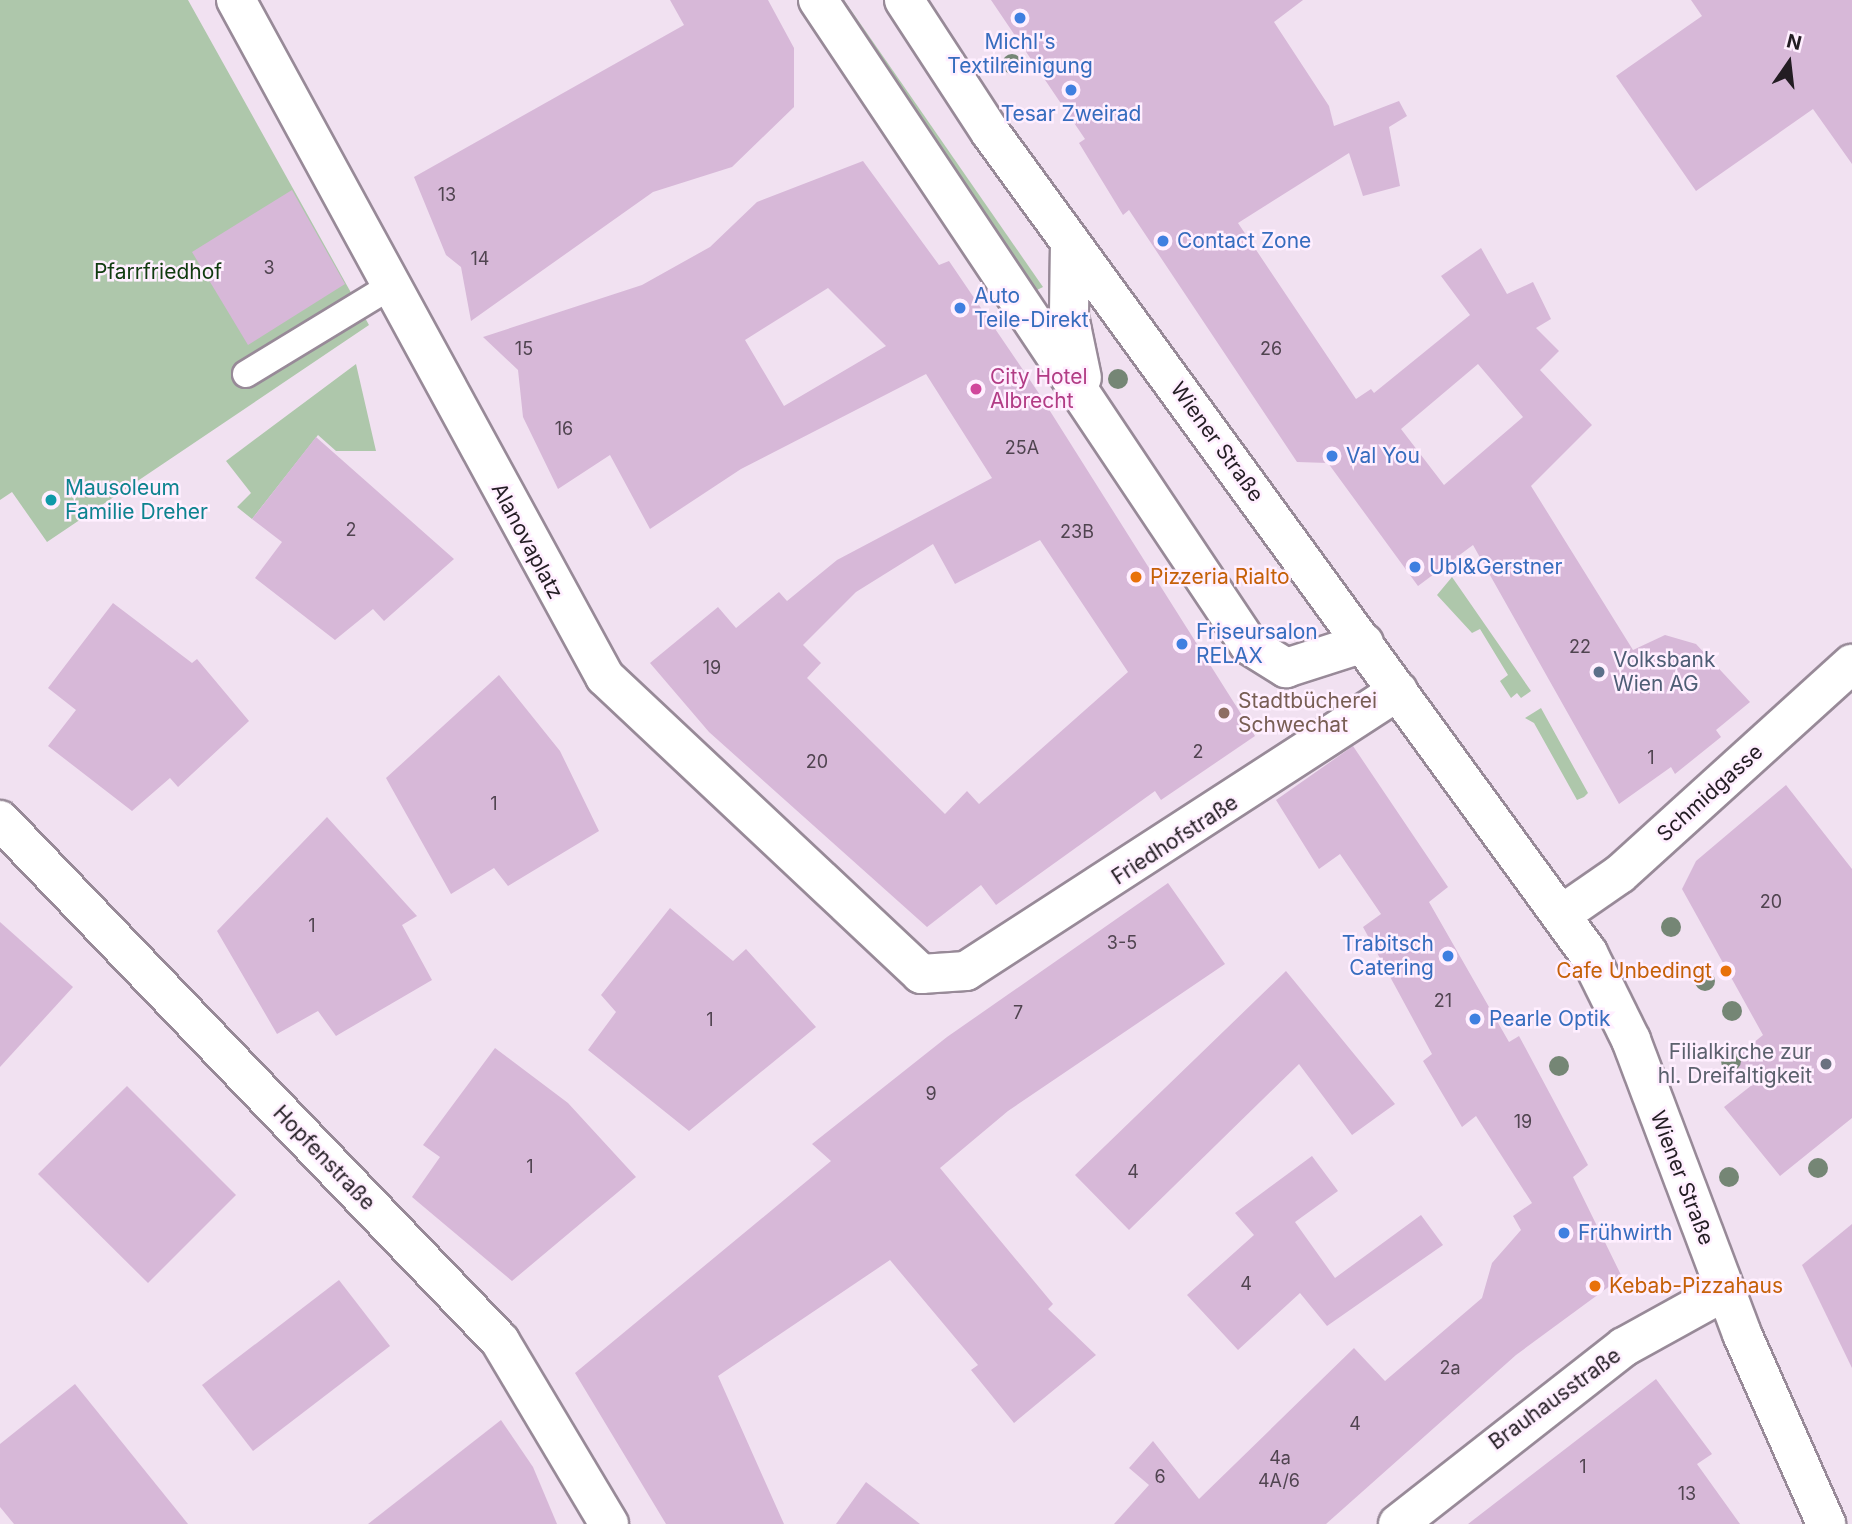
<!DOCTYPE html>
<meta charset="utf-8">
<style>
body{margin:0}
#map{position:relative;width:1852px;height:1524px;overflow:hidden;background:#f1e1f1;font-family:Inter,sans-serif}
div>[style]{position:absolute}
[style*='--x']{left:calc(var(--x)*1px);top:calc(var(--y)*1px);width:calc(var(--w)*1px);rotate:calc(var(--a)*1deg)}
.green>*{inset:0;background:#aec7ab}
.building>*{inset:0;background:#d7b8d8}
.roads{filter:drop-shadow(2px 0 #988a98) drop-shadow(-2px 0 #988a98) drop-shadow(0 2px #988a98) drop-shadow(0 -2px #988a98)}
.service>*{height:26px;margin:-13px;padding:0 13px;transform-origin:13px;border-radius:13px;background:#fff}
.minor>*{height:38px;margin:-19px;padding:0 19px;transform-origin:19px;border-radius:19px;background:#fff}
.tertiary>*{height:38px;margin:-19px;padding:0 19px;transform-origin:19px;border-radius:19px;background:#fff}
.primary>*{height:38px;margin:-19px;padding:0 19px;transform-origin:19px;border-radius:19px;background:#fff}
.trees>*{width:20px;height:20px;margin:-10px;border-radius:50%;background:#758675}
.dots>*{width:19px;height:19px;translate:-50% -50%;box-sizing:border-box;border:4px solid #ffefff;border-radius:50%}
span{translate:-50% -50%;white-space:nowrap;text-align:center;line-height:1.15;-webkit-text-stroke:5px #ffefff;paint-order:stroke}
.number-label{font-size:18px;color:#504450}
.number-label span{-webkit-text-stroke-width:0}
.shop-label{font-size:21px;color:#366cbe}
.left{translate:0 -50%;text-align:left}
.right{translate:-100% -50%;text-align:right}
.park-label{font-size:21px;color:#103b0f}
.hotel-label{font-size:21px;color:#b23c85}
.street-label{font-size:21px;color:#231d23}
.culture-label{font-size:21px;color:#0d838f}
.food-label{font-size:21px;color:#c56008}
.service-label{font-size:21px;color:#4e5e75}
.education-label{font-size:21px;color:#785e54}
.worship-label{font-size:21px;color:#5b616d}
.north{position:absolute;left:1754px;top:28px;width:70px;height:70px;-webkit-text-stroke:5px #ffefff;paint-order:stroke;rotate:14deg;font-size:19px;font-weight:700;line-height:28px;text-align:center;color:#231d23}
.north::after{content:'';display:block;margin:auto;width:24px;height:32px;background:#231d23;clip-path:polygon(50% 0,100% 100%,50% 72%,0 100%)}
</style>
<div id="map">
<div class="green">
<div style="clip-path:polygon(0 0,188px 0,369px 325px,47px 542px,12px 492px,0 500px)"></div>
<div style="clip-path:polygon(831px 0,844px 0,1043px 287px,1033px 292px)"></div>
<div style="clip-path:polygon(356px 364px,376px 451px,336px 451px,318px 435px,252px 519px,237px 507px,251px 493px,226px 461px)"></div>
<div style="clip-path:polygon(1452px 577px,1531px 691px,1521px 698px,1517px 693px,1511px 698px,1500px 681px,1508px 675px,1480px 629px,1472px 633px,1437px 595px)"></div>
<div style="clip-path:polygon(1541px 708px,1588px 793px,1584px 797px,1577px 800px,1534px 723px,1525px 718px)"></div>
</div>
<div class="building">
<div style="clip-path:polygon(670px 0,768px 0,794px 48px,794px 107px,732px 167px,653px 192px,471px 321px,461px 267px,446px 255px,414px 177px,684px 25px)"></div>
<div style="clip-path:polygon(evenodd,991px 0,1303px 0,1274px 22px,1329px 106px,1334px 126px,1399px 101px,1407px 116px,1389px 127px,1400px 186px,1363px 196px,1349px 153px,1238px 223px,1356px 399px,1371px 389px,1374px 393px,1470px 315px,1441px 276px,1481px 248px,1507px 294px,1533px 282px,1551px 319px,1536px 328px,1559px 351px,1540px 370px,1592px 425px,1531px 486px,1633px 650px,1665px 635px,1696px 644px,1750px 702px,1716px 730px,1721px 737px,1675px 774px,1671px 767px,1619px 804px,1473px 545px,1418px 586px,1328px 463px,1297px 462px,1129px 210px,1123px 215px,1079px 143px,1085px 139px,991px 0,1478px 364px,1523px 417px,1444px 485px,1401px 429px,1478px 364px)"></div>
<div style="clip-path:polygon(1691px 0,1852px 0,1852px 164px,1813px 109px,1696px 191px,1616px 76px,1702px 16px)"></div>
<div style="clip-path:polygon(evenodd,863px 161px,939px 265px,949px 261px,1038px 392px,1255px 736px,1161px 800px,1155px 791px,996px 905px,981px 885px,927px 927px,709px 732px,650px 663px,718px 607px,736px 628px,779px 592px,787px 601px,837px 560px,992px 478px,926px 374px,741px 469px,650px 529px,610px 455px,558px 489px,523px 417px,518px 370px,483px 337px,642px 285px,710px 247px,757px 202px,863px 161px,828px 288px,886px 346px,784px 406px,745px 340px,828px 288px,863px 161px,1040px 540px,1128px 672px,979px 804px,967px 791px,945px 814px,807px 678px,821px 663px,803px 645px,856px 592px,933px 544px,955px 584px,1040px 540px)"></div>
<div style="clip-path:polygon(292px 190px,345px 284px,248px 345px,192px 252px)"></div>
<div style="clip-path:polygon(316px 437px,454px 559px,384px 621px,373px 609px,335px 640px,255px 578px,282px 542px,252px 519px)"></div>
<div style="clip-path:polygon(113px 603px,192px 663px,197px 659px,249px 721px,178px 787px,170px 778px,132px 811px,48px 746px,76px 710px,48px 688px)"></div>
<div style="clip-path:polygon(499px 675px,560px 751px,599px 831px,508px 886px,494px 868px,451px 894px,386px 778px)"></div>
<div style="clip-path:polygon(1353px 746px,1448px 887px,1429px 902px,1509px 1042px,1519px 1036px,1588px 1165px,1573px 1177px,1622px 1277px,1516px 1355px,1326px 1524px,1114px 1524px,1149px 1485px,1129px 1468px,1153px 1441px,1199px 1499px,1354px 1348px,1385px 1381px,1482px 1298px,1492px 1263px,1521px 1230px,1513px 1216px,1532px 1203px,1476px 1116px,1462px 1127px,1423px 1061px,1432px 1054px,1363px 927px,1381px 914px,1340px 854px,1319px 869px,1276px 800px)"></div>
<div style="clip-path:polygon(1786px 785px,1852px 869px,1852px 1118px,1780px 1176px,1724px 1107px,1752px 1085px,1731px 1061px,1763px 1035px,1682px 889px,1696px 861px)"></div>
<div style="clip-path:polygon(327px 817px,417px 916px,402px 925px,432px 980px,336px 1036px,318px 1011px,277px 1034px,217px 931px)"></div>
<div style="clip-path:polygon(1168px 883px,1225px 964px,1008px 1111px,940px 1168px,1053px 1304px,1048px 1309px,1096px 1355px,1014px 1423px,971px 1370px,978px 1365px,890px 1260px,718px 1376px,784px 1524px,666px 1524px,575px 1373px,831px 1161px,812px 1144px,947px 1037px)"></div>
<div style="clip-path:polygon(670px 908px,733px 961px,746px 949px,816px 1027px,689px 1131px,588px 1050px,616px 1012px,601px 995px)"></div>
<div style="clip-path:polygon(0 922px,73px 987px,0 1067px)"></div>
<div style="clip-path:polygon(1286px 971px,1395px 1104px,1352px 1135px,1299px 1064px,1129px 1230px,1075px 1175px)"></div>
<div style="clip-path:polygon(495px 1048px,568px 1103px,636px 1177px,512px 1281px,412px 1197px,440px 1157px,423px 1145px)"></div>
<div style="clip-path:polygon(127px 1086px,236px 1195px,148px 1283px,38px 1174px)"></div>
<div style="clip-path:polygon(1312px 1156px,1338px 1191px,1295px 1222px,1335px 1278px,1421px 1215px,1443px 1245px,1327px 1326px,1300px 1293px,1238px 1350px,1187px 1295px,1254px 1235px,1235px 1213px)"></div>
<div style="clip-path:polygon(1852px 1224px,1852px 1368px,1802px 1265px)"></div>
<div style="clip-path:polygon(339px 1280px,390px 1346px,253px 1451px,202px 1385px)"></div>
<div style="clip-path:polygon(1656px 1379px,1712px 1454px,1697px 1464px,1740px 1524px,1468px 1524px)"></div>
<div style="clip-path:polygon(75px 1384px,188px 1524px,14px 1524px,0 1507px,0 1444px)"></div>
<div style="clip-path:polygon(501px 1420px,533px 1467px,557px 1524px,368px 1524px)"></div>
<div style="clip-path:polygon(866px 1482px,920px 1524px,836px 1524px)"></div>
</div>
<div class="roads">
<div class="service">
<div style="--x:246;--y:374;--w:173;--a:-31.3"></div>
</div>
<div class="minor">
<div style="--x:236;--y:0;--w:771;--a:61.41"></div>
<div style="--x:605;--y:677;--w:434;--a:43.2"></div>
<div style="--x:921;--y:974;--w:45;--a:-3.8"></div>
<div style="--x:966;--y:971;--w:515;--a:-32.95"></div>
<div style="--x:818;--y:0;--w:776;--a:56.25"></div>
<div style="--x:1249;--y:645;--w:44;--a:31.9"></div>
<div style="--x:1286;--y:668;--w:82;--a:-17.8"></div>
<div style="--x:1070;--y:242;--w:74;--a:90.8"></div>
<div style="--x:1069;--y:316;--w:63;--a:78.2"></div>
<div style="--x:0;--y:820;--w:722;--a:46.18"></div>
<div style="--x:500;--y:1341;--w:213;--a:59.2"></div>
<div style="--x:1562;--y:914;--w:70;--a:-34.6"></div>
<div style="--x:1620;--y:874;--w:313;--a:-42.2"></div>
</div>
<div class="tertiary">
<div style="--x:1398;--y:1524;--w:287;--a:-38.1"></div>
<div style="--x:1624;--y:1347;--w:115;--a:-29"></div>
</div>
<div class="primary">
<div style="--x:904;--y:0;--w:158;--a:56.9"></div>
<div style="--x:990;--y:132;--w:1016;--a:53.93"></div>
<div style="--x:1588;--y:953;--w:97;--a:63.7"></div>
<div style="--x:1631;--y:1040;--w:314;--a:69.3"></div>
<div style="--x:1742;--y:1334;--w:208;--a:66.1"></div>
</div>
</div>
<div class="trees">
<div style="left:1012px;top:64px"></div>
<div style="left:1118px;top:379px"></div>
<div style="left:1671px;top:927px"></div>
<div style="left:1705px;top:981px"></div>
<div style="left:1732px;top:1011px"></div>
<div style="left:1731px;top:1061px"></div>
<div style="left:1559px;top:1066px"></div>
<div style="left:1818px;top:1168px"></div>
<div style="left:1729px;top:1177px"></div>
</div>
<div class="dots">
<div style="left:1020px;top:18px;background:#3f7fe0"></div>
<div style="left:1071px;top:90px;background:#3f7fe0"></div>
<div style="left:1163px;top:241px;background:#3f7fe0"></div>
<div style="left:960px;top:308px;background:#3f7fe0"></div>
<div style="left:976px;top:389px;background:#d1479c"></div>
<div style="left:1332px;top:456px;background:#3f7fe0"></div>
<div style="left:51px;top:500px;background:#0f9aa8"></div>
<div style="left:1415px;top:567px;background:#3f7fe0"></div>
<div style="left:1136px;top:577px;background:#e8710a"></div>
<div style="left:1182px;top:644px;background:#3f7fe0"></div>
<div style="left:1599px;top:672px;background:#5c6f8a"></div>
<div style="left:1224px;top:713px;background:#8d6e63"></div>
<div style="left:1448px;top:956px;background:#3f7fe0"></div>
<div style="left:1726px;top:971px;background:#e8710a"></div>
<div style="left:1475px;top:1019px;background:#3f7fe0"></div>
<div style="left:1826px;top:1064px;background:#6b7280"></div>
<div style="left:1564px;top:1233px;background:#3f7fe0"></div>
<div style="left:1595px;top:1286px;background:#e8710a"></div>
</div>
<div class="number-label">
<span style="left:447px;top:195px">13</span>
<span style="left:480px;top:259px">14</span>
<span style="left:269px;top:268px">3</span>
<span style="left:524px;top:349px">15</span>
<span style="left:1271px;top:349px">26</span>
<span style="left:564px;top:429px">16</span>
<span style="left:1022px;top:448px">25A</span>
<span style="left:351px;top:530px">2</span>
<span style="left:1077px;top:532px">23B</span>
<span style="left:1580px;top:647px">22</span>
<span style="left:712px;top:668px">19</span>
<span style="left:1198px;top:752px">2</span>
<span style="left:1651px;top:758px">1</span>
<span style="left:817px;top:762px">20</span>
<span style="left:494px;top:804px">1</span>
<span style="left:1771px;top:902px">20</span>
<span style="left:312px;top:926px">1</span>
<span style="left:1122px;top:943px">3-5</span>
<span style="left:1443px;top:1001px">21</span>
<span style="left:1018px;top:1013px">7</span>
<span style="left:710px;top:1020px">1</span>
<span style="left:931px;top:1094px">9</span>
<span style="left:1523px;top:1122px">19</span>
<span style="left:530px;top:1167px">1</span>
<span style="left:1133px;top:1172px">4</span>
<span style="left:1246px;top:1284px">4</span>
<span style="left:1450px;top:1368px">2a</span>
<span style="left:1355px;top:1424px">4</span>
<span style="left:1280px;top:1458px">4a</span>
<span style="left:1583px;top:1467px">1</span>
<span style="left:1160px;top:1477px">6</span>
<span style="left:1279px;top:1481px">4A/6</span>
<span style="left:1687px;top:1494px">13</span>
</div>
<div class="shop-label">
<span style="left:1020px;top:54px">Michl's<br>Textilreinigung</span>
<span style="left:1071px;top:114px">Tesar Zweirad</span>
<span class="left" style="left:1177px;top:241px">Contact Zone</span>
<span class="left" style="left:974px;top:308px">Auto<br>Teile-Direkt</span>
<span class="left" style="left:1346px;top:456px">Val You</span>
<span class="left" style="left:1429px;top:567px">Ubl&amp;Gerstner</span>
<span class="left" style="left:1196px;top:644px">Friseursalon<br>RELAX</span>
<span class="right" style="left:1434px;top:956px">Trabitsch<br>Catering</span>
<span class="left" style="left:1489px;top:1019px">Pearle Optik</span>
<span class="left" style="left:1578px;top:1233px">Frühwirth</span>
</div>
<div class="park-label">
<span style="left:158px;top:272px">Pfarrfriedhof</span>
</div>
<div class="hotel-label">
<span class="left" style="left:990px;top:389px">City Hotel<br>Albrecht</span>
</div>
<div class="street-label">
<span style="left:1217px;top:442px;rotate:54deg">Wiener Straße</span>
<span style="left:527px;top:541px;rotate:62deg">Alanovaplatz</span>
<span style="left:1710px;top:793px;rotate:-42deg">Schmidgasse</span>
<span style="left:1175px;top:840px;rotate:-33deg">Friedhofstraße</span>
<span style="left:324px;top:1158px;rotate:46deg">Hopfenstraße</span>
<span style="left:1682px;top:1178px;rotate:69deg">Wiener Straße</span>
<span style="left:1555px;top:1399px;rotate:-36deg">Brauhausstraße</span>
</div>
<div class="culture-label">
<span class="left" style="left:65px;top:500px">Mausoleum<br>Familie Dreher</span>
</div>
<div class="food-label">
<span class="left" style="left:1150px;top:577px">Pizzeria Rialto</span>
<span class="right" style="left:1712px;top:971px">Cafe Unbedingt</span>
<span class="left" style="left:1609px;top:1286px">Kebab-Pizzahaus</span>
</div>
<div class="service-label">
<span class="left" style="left:1613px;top:672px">Volksbank<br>Wien AG</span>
</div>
<div class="education-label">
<span class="left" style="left:1238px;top:713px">Stadtbücherei<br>Schwechat</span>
</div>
<div class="worship-label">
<span class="right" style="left:1812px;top:1064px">Filialkirche zur<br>hl. Dreifaltigkeit</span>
</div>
<div class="north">N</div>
</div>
